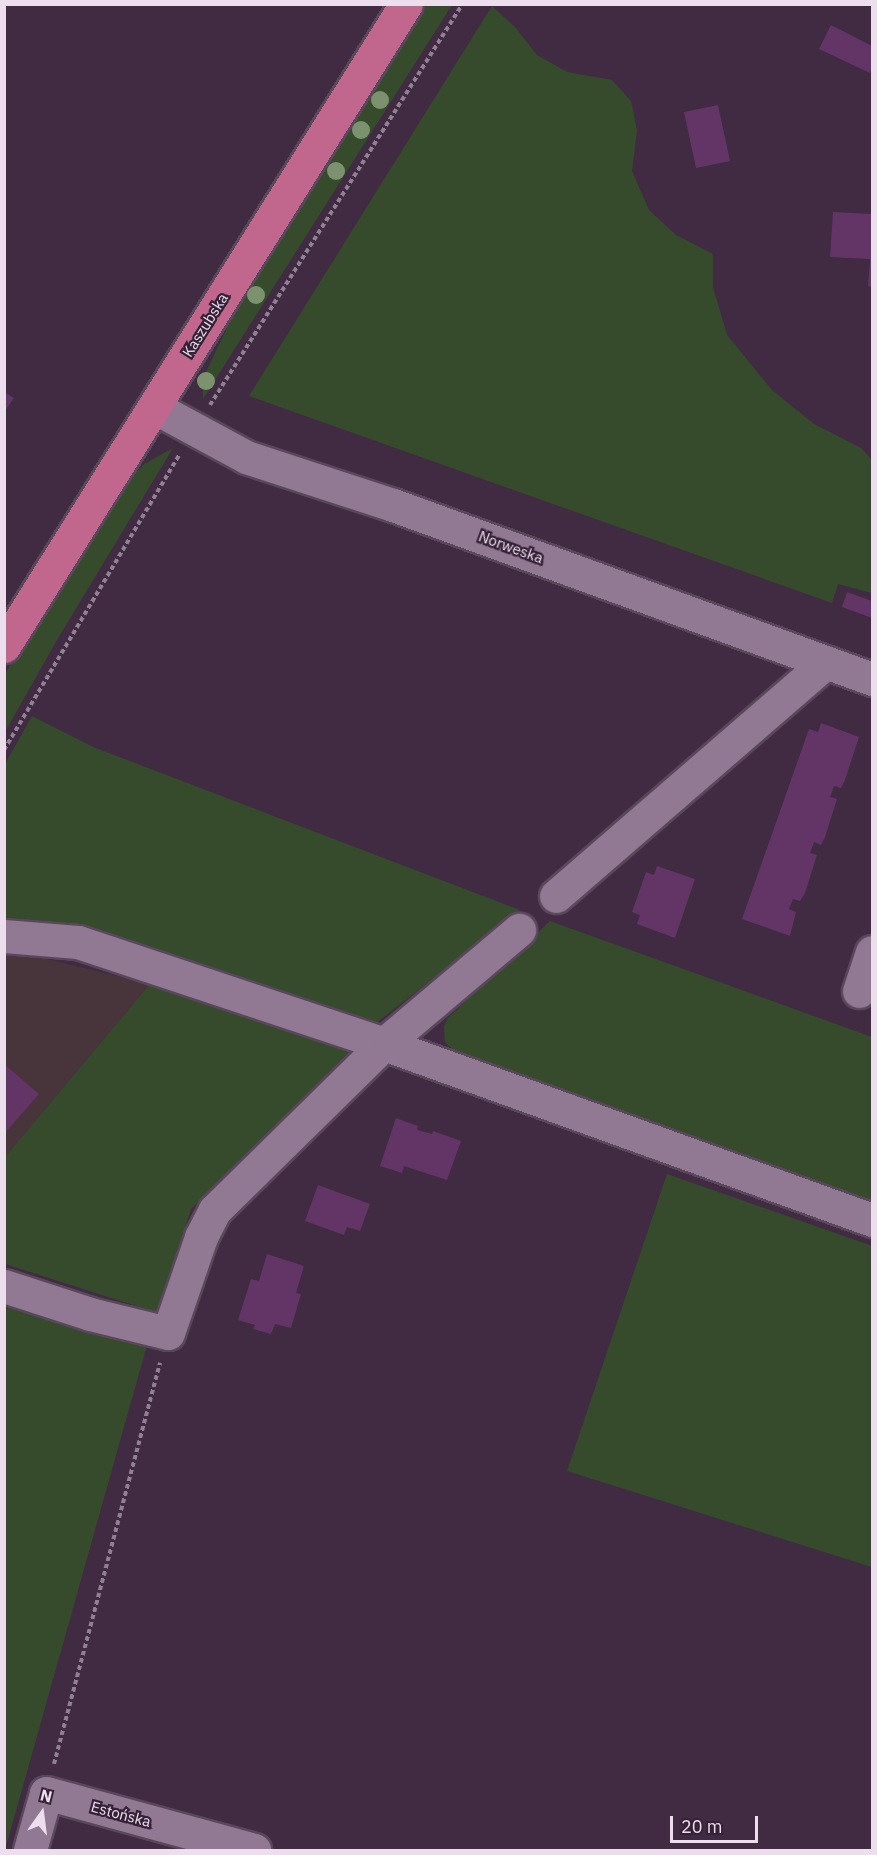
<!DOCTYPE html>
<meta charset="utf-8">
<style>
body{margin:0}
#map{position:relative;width:877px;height:1855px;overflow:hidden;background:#402b42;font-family:"IBM Plex Sans",sans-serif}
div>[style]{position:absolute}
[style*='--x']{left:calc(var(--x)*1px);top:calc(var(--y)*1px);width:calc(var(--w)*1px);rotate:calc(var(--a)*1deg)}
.commercial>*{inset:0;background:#48353b}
.green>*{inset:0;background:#364b2c}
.building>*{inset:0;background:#623566}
.path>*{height:4px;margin-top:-2px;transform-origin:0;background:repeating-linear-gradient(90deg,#918093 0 4.5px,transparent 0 7.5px)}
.roads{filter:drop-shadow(2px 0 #59475b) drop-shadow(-2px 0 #59475b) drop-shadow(0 2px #59475b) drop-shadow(0 -2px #59475b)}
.minor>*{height:33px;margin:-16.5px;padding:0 16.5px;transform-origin:16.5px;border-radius:16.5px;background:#917993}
.major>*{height:33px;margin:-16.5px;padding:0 16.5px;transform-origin:16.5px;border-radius:16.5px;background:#c1678d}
.trees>*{width:18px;height:18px;margin:-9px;border-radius:50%;background:#7c926e}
span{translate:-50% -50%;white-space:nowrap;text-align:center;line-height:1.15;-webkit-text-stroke:4.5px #352137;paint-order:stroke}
.street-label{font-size:15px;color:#ecdeed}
.frame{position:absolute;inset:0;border:6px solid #ecdeed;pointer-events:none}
.north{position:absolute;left:12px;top:1783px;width:60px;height:60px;-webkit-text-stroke:4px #352137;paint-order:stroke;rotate:14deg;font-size:16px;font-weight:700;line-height:24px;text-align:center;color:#ecdeed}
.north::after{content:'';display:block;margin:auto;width:21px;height:27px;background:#ecdeed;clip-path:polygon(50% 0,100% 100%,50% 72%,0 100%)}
.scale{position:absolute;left:670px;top:1816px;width:88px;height:27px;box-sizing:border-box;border:3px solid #ecdeed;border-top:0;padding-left:8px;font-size:18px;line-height:21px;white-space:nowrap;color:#ecdeed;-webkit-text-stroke:4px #352137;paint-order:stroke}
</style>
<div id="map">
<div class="commercial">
<div style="clip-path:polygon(5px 949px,150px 984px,5px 1157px)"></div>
</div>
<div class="green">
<div style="clip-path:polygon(426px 5px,452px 5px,203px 399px,203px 378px,250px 280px)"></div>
<div style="clip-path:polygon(492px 6px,515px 27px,537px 55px,567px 72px,612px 80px,631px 101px,637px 130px,632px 171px,649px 210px,676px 235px,713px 254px,713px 287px,727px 335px,772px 390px,814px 424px,861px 448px,872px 460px,872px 593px,838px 584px,832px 603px,249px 396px)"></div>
<div style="clip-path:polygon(173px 448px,57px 640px,5px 732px,5px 674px,114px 495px,144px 464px)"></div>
<div style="clip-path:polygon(32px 716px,93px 747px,520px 910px,375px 1024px,5px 921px,5px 764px)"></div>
<div style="clip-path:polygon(550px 921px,872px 1037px,872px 1202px,459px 1056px,445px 1042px,444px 1027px,447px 1019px)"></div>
<div style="clip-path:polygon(150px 984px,351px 1050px,191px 1209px,158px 1313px,5px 1264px,5px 1157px)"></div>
<div style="clip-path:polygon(667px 1174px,872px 1246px,872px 1567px,567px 1471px)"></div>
<div style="clip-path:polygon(4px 1293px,149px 1338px,5px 1850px,4px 1850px)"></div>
</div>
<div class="building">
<div style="clip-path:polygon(831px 25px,872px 46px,872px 67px,870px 73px,819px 49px)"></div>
<div style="clip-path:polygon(718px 105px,730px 161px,696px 168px,684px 112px)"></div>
<div style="clip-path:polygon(833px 212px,872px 214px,872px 287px,868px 286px,870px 259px,830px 257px)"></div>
<div style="clip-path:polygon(4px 392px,14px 398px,4px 412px)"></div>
<div style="clip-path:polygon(847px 592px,872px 601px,872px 618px,842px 607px)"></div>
<div style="clip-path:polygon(821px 723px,859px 737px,845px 780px,841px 788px,834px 786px,830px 797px,837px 799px,825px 837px,821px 845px,814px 842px,810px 853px,817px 855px,805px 893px,800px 901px,793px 899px,789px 909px,796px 912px,790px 936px,742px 919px,809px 729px,818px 732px)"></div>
<div style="clip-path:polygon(657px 866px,695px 879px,675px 938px,637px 924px,640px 915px,632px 912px,646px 872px,654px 875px)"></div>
<div style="clip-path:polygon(4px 1064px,39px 1094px,4px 1134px)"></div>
<div style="clip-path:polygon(396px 1118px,418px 1126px,417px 1130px,432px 1134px,433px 1131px,461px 1141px,447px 1180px,404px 1166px,402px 1173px,380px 1166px)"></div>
<div style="clip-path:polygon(318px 1185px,370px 1204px,360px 1231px,347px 1227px,344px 1235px,305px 1221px)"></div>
<div style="clip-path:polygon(267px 1254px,304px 1266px,296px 1293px,301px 1294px,291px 1328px,275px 1324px,271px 1334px,253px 1329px,255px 1325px,238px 1320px,251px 1279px,259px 1281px)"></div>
</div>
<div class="path">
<div style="--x:210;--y:405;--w:474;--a:-57.8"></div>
<div style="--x:4;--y:750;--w:344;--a:-59.3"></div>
<div style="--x:54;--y:1764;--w:415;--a:-75.2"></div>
</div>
<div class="roads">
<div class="minor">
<div style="--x:154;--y:407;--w:105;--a:28.5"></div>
<div style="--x:246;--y:457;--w:155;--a:18.1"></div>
<div style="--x:393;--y:505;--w:510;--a:19.96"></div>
<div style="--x:556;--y:896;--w:357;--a:-40.9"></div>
<div style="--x:4;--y:936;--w:74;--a:4.6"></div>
<div style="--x:78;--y:942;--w:323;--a:18.4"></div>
<div style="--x:384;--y:1044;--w:519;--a:19.83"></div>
<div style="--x:859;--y:991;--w:41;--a:-71.6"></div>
<div style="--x:4;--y:1286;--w:90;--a:18"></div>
<div style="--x:90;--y:1314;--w:80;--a:13.7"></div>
<div style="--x:168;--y:1333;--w:102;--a:-71"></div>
<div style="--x:201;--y:1237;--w:30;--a:-63"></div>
<div style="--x:215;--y:1210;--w:237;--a:-44.5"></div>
<div style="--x:384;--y:1044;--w:177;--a:-40.2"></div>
<div style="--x:30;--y:1850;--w:59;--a:-74.3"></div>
<div style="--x:46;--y:1793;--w:216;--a:15.3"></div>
</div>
<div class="major">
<div style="--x:4;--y:646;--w:757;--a:-57.95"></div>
</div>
</div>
<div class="trees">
<div style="left:380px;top:100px"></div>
<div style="left:361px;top:130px"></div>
<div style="left:336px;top:171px"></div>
<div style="left:256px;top:295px"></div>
<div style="left:206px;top:381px"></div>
</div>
<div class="street-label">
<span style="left:205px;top:325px;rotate:-58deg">Kaszubska</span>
<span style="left:511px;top:547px;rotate:20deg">Norweska</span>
<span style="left:121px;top:1814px;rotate:15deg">Estońska</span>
</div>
<div class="frame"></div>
<div class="north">N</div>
<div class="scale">20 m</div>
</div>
